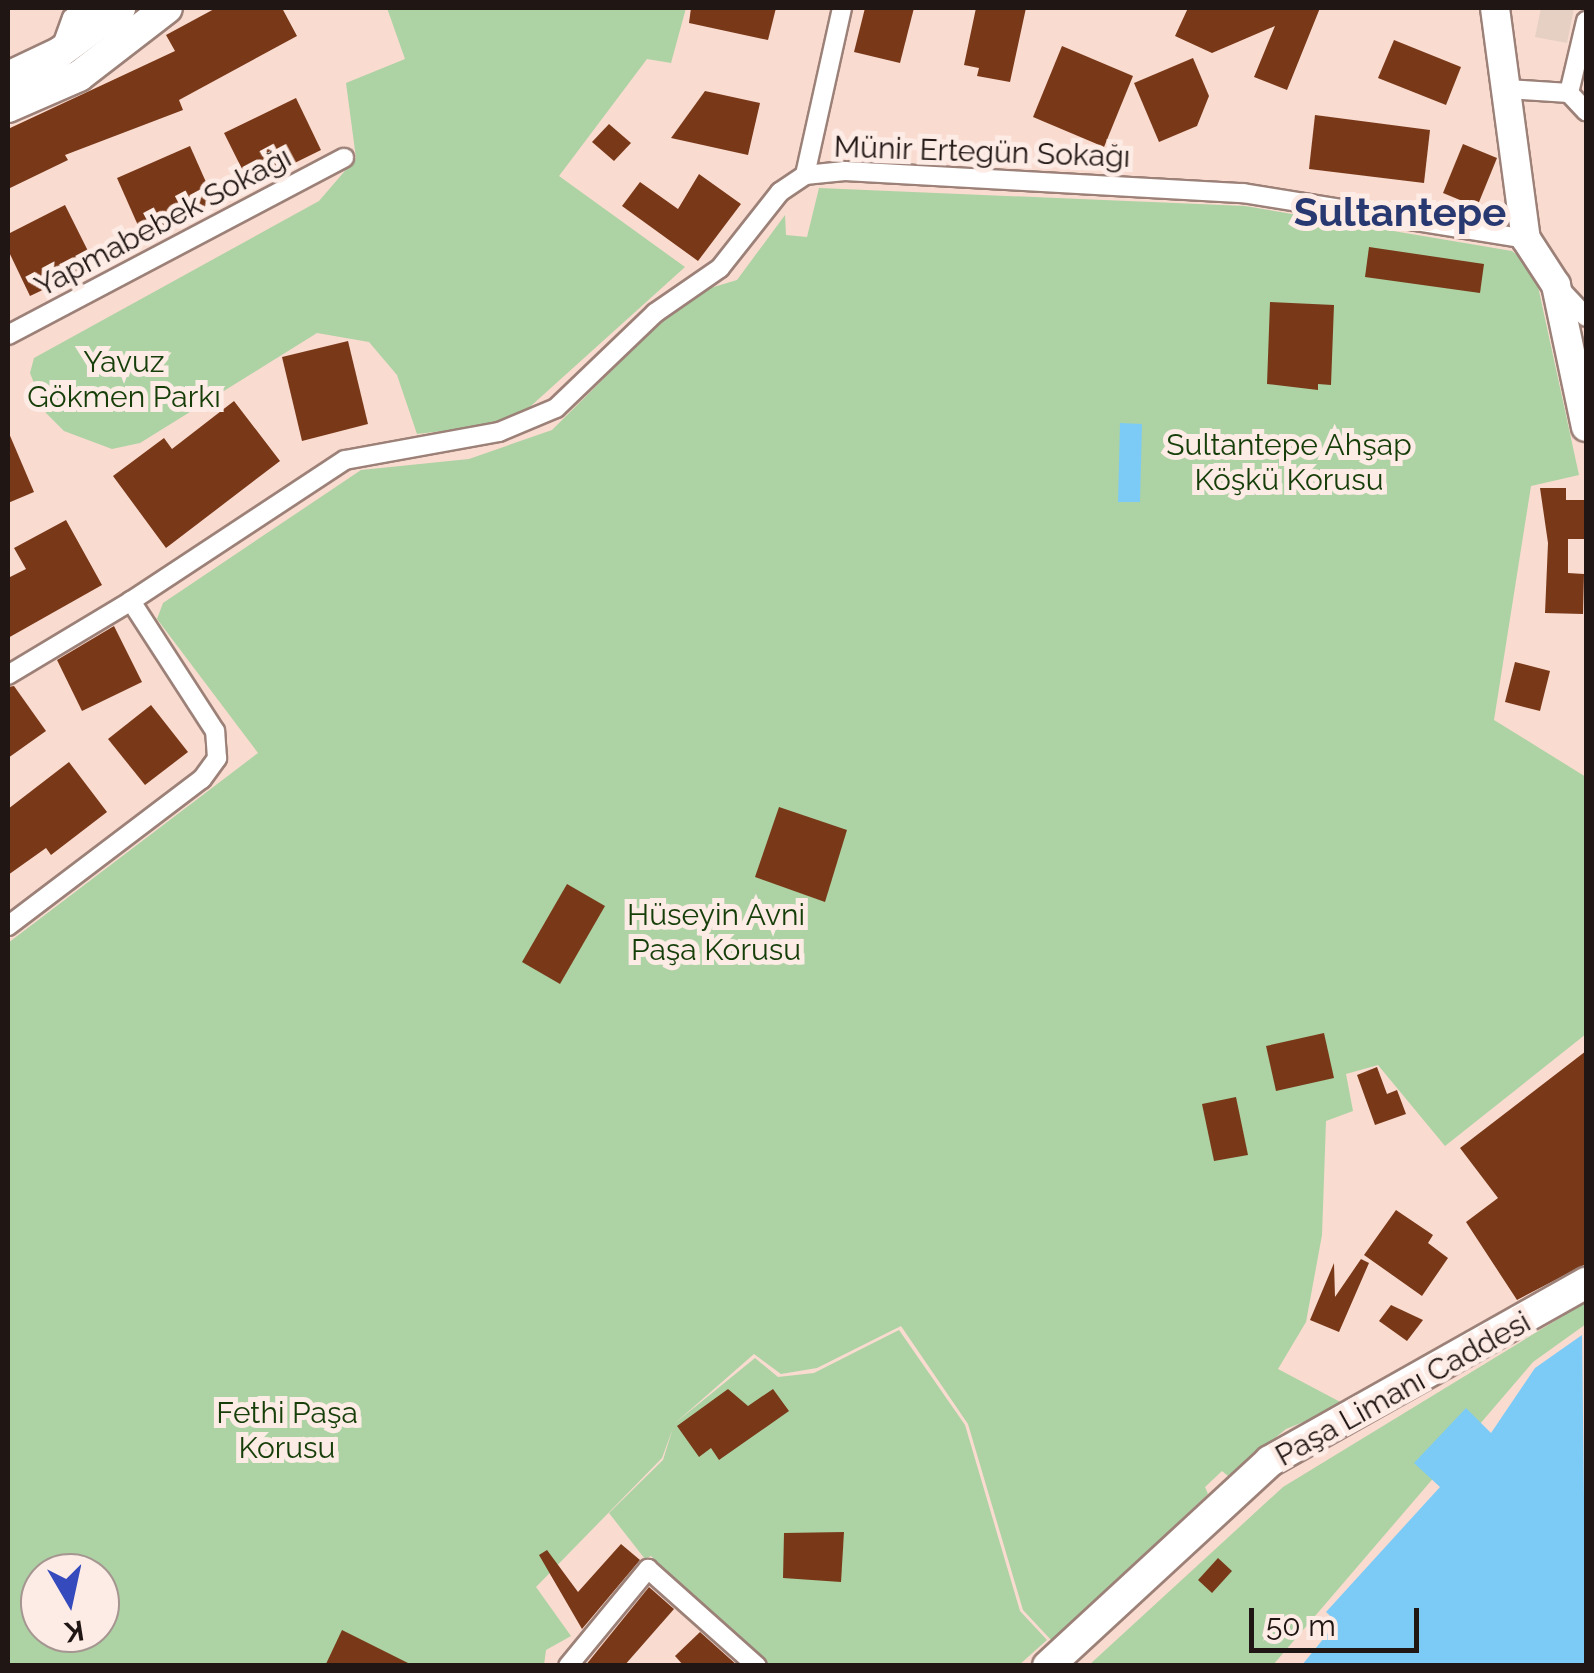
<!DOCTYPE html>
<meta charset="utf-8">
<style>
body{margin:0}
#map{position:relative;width:1594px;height:1673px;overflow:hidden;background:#f9dbd0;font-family:Raleway,sans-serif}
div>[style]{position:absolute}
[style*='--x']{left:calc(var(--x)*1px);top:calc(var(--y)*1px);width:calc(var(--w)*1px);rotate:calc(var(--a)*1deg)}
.medical>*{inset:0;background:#e5d0c3}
.green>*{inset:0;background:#add2a4}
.water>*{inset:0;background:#7ccbf6}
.building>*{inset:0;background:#793919}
.roads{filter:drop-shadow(2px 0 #9c8178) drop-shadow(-2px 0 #9c8178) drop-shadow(0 2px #9c8178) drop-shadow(0 -2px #9c8178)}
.street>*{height:18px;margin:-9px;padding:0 9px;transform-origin:9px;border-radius:9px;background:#fff}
.secondary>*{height:28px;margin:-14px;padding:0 14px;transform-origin:14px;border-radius:14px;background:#fff}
.primary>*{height:30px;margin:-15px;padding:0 15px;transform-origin:15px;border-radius:15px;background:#fff}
span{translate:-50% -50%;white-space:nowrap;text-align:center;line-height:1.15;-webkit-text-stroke:10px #fdebe5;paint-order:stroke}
.street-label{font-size:30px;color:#201613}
.park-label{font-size:30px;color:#153e09}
.district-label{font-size:40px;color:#283871;font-weight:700}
.frame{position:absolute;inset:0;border:10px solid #201613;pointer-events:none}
.north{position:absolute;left:20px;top:1553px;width:100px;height:100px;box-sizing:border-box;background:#fdebe5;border:2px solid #a59691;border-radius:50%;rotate:171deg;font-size:28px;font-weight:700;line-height:40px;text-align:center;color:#201613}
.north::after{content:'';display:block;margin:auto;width:35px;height:45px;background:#354bbd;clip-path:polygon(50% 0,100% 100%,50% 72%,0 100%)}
.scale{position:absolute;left:1249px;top:1608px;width:170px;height:45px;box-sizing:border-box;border:5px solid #201613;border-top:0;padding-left:12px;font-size:30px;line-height:35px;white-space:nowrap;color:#201613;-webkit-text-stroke:8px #fdebe5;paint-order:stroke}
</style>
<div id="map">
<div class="medical">
<div style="clip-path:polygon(1541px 8px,1574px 8px,1567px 43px,1535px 37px)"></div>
</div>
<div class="green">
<div style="clip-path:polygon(387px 8px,686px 8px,671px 63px,647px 59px,559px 176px,685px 267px,512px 423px,417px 434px,397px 375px,369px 342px,317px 333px,140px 443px,112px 449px,64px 431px,46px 413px,30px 373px,34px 358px,319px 201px,356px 158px,346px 83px,405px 59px)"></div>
<div style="clip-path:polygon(evenodd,819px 188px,1245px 206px,1512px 251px,1534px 268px,1579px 475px,1531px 486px,1494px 720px,1586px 777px,1586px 1034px,1445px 1146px,1378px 1065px,1346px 1074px,1353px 1111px,1326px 1121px,1322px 1235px,1306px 1322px,1278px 1369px,1346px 1405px,1286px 1429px,1228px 1476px,1222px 1471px,1205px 1487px,1208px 1494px,1052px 1641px,1023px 1610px,968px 1424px,901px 1326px,817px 1368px,781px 1374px,754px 1354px,674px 1424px,755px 1358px,778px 1377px,814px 1373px,899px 1330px,965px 1425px,1020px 1611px,1047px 1640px,1019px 1665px,767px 1665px,651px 1556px,645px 1559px,609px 1513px,663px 1460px,673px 1428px,662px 1458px,536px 1587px,571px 1636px,546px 1650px,544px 1665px,8px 1666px,8px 943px,258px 753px,157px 619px,163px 603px,361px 470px,469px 459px,552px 430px,669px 314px,707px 289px,737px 280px,785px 215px,786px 235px,807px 237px,819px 188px,40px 1573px,100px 1573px,100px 1633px,40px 1633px,40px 1573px)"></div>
<div style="clip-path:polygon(1586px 1302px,1586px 1324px,1533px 1362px,1273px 1665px,1088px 1666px,1283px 1487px)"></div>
</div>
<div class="water">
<div style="clip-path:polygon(1120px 423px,1142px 424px,1140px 502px,1118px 502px)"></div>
<div style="clip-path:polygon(1582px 1335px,1586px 1665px,1302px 1665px,1337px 1622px,1326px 1612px,1440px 1487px,1414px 1463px,1466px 1408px,1491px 1433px,1535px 1368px)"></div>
</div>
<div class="building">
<div style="clip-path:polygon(216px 8px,282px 8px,297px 36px,179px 100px,183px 110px,65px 155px,68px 160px,8px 189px,8px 129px,175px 51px,166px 35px)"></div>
<div style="clip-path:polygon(691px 8px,776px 8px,768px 40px,689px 23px)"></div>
<div style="clip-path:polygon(865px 8px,914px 8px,900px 63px,854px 52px)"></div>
<div style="clip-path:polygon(976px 8px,1026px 8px,1010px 82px,977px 76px,979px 68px,964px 65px)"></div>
<div style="clip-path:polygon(1188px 8px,1320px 8px,1287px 90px,1254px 77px,1275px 26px,1212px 53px,1175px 36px)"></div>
<div style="clip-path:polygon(1394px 40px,1461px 67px,1446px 105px,1378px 78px)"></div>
<div style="clip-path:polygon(1062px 46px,1133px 76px,1104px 147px,1033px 117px)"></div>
<div style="clip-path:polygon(1193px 58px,1209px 96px,1197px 126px,1159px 142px,1134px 83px)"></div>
<div style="clip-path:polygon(705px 91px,760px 103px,748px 155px,671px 138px)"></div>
<div style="clip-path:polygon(296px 98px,321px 150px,250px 185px,224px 133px)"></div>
<div style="clip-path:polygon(1315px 115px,1430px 130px,1424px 183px,1309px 169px)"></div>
<div style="clip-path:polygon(609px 124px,631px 143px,614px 161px,592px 142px)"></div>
<div style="clip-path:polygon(1463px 144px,1497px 158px,1477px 207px,1443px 193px)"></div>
<div style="clip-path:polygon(190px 146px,217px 207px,144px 239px,117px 178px)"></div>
<div style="clip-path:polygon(699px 174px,741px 204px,698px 261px,622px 206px,640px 182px,678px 209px)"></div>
<div style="clip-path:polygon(65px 205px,95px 265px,30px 296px,8px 250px,8px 234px)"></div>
<div style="clip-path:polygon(1369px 247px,1484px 264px,1480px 293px,1365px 277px)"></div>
<div style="clip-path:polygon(1270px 302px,1334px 305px,1331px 385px,1318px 384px,1318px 390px,1267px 384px)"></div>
<div style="clip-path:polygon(348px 341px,368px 424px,302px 441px,282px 357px)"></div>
<div style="clip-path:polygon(234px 401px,280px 461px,166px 548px,113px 476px,164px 438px,172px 449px)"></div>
<div style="clip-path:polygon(8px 431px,34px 492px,8px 503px)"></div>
<div style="clip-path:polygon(1540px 488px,1566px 488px,1566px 500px,1584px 500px,1585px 539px,1568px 539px,1568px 573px,1584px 574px,1583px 614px,1545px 613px,1548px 543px)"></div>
<div style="clip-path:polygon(66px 520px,102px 585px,8px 638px,8px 578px,26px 569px,14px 548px)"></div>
<div style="clip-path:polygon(114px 626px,142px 682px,82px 711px,57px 660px)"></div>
<div style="clip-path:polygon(1515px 662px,1550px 671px,1540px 711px,1505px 702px)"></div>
<div style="clip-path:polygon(14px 686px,46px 731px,8px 758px,8px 687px)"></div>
<div style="clip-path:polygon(151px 705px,188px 752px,145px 785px,108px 739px)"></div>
<div style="clip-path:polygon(69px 762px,107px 812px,51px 855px,46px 848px,8px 875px,8px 809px)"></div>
<div style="clip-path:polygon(779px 807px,847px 830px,825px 902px,755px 877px)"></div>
<div style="clip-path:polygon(567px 884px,605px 906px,560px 984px,522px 962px)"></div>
<div style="clip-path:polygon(1324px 1033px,1334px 1078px,1276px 1091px,1266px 1046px)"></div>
<div style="clip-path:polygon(1586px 1051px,1586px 1264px,1517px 1300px,1466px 1222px,1498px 1198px,1460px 1148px)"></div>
<div style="clip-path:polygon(1377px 1067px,1387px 1094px,1397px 1090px,1406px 1114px,1375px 1125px,1357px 1075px)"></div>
<div style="clip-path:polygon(1236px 1097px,1248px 1155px,1214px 1161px,1202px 1104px)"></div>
<div style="clip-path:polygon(1396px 1210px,1433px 1235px,1428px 1243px,1448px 1258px,1422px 1296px,1364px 1255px)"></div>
<div style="clip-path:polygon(1361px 1259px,1369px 1263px,1339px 1332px,1310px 1320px,1334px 1263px,1335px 1297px)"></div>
<div style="clip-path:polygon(1391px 1305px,1423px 1320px,1407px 1341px,1379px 1321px)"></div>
<div style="clip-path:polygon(728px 1389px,748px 1406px,773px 1389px,789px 1411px,719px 1460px,711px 1448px,699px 1457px,677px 1426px)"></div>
<div style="clip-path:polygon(844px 1532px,841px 1582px,783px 1578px,784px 1533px)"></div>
<div style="clip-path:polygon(621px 1544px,640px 1560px,582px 1629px,539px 1555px,547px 1550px,578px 1592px)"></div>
<div style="clip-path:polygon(1218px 1558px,1232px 1571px,1212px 1593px,1198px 1580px)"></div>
<div style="clip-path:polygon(649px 1587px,674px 1609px,624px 1666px,585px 1666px)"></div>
<div style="clip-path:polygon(342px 1630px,414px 1666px,325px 1666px)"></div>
<div style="clip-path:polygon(700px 1632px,738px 1666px,684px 1666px,675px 1656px)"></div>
</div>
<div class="roads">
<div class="street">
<div style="--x:61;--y:48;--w:32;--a:-70"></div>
<div style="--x:72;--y:18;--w:17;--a:-36"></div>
<div style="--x:1507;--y:89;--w:62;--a:3.7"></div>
<div style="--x:1569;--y:93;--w:25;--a:47"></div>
<div style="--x:1569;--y:93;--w:74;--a:-76.7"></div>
<div style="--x:805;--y:175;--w:171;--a:-77.5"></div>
<div style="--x:1560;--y:289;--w:38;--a:47"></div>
<div style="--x:8;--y:335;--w:380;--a:-27.8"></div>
<div style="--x:8;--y:675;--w:144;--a:-31"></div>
<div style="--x:8;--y:926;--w:243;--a:-37.2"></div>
<div style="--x:202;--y:779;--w:26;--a:-54"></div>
<div style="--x:217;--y:758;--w:27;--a:-94"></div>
<div style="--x:215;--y:731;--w:155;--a:-122.9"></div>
<div style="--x:131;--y:601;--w:256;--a:-33.4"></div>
<div style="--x:345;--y:460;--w:157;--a:-10.3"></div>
<div style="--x:499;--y:432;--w:62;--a:-22.8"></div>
<div style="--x:556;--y:408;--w:137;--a:-43.8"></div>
<div style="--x:655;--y:313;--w:79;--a:-34.7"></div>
<div style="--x:720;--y:268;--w:97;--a:-51.7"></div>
<div style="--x:780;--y:192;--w:30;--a:-34"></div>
<div style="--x:805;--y:175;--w:40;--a:-5.7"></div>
<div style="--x:845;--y:171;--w:399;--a:3.2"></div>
<div style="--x:1243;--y:193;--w:287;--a:9.2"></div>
<div style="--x:568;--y:1666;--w:126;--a:-50.5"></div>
<div style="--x:648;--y:1569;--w:146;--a:41.7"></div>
</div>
<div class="secondary">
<div style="--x:1495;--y:8;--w:233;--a:82.4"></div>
<div style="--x:1526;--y:239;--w:55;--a:56.9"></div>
<div style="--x:1556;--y:285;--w:145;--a:78.1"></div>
</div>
<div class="primary">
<div style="--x:8;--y:77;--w:56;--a:-25.2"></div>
<div style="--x:59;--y:53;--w:76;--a:-36.4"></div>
<div style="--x:8;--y:107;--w:77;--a:-23.6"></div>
<div style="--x:79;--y:76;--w:111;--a:-37.7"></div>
<div style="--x:1048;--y:1666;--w:302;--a:-42.7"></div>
<div style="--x:1270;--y:1461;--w:363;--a:-29.4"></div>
</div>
</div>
<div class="street-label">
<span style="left:982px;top:152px;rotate:2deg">Münir Ertegün Sokağı</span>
<span style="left:163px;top:222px;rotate:-28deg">Yapmabebek Sokağı</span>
<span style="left:1403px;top:1389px;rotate:-29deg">Paşa Limanı Caddesi</span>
</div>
<div class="park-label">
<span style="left:124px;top:379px">Yavuz<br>Gökmen Parkı</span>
<span style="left:1289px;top:462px">Sultantepe Ahşap<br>Köşkü Korusu</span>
<span style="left:716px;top:932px">Hüseyin Avni<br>Paşa Korusu</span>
<span style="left:287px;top:1430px">Fethi Paşa<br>Korusu</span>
</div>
<div class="district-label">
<span style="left:1400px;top:212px">Sultantepe</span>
</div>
<div class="frame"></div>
<div class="north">K</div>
<div class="scale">50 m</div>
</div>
